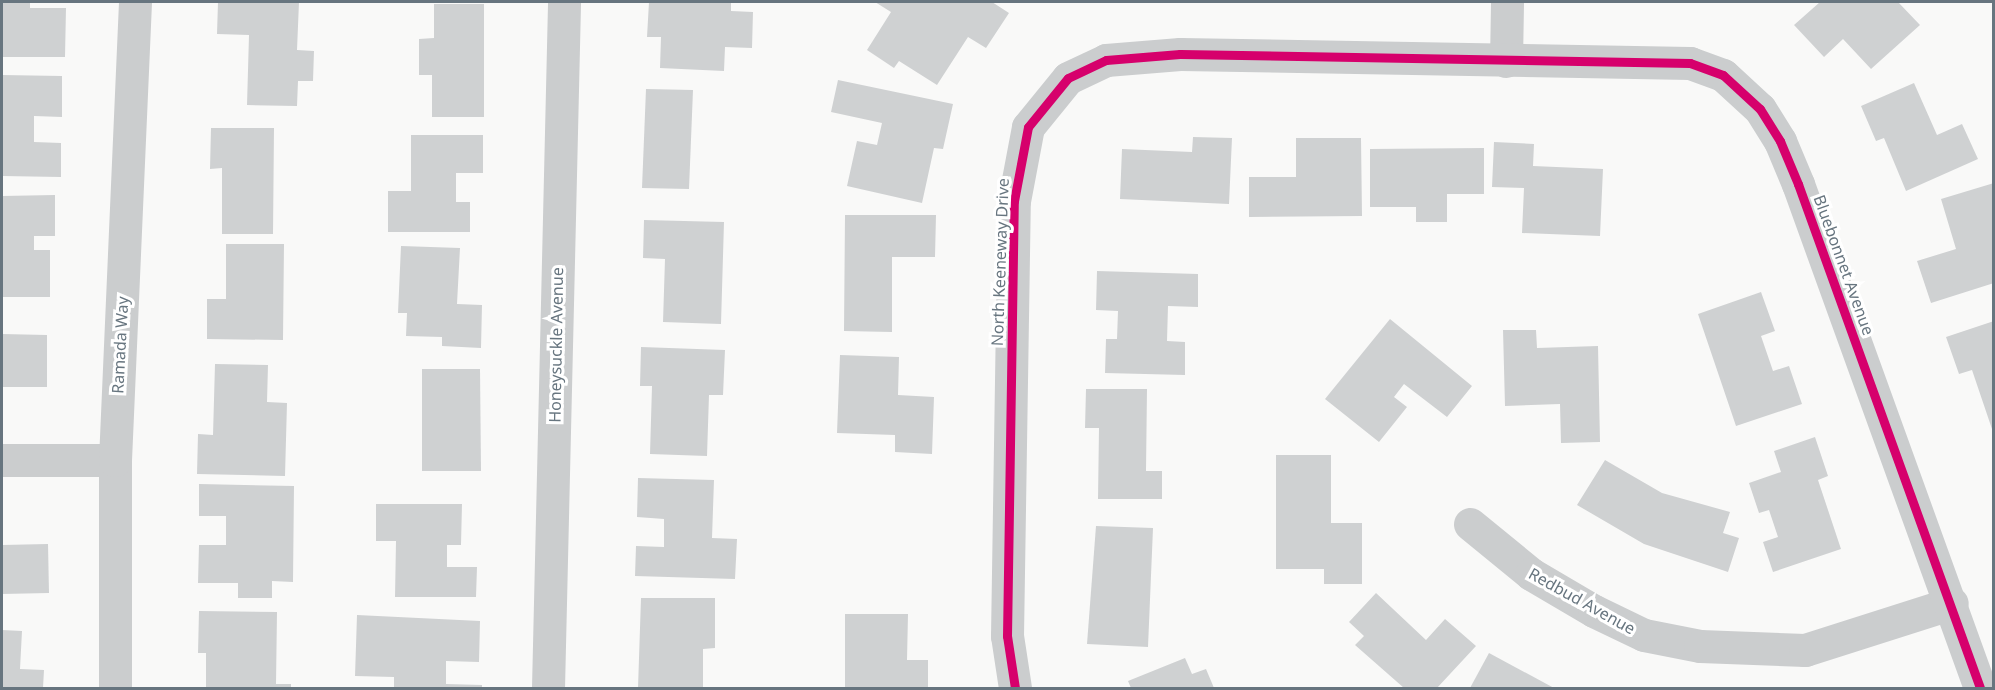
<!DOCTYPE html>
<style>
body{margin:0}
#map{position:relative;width:1995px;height:690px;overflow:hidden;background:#f9f9f8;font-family:"Noto Sans",sans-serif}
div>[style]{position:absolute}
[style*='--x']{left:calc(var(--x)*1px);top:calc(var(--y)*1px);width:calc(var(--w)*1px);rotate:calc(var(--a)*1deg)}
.building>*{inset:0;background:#cfd1d2}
.street>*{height:33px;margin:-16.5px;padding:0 16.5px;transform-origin:16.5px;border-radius:16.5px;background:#cbcdce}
.cycleway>*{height:9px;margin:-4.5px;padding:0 4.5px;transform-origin:4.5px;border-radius:4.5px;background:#d6006c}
span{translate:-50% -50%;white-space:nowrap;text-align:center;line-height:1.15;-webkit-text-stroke:6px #fff;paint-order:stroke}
.street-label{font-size:16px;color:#67757f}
.frame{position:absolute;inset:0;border:3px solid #67757f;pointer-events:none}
</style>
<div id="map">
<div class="building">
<div style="clip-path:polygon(2px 2px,30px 2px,30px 8px,66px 8px,65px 57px,2px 57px)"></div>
<div style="clip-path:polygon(218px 2px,299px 2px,297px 50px,314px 51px,313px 81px,298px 81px,297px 106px,247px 105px,249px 35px,217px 34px)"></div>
<div style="clip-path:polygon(649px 2px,731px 2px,731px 11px,753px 12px,752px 48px,725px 47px,724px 71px,660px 68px,661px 37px,647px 37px)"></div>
<div style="clip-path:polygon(875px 2px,992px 2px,1009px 13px,986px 48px,968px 37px,937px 85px,899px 61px,894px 68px,867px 50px,891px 12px)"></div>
<div style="clip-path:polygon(1820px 2px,1898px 2px,1920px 25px,1871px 69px,1843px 39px,1824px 57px,1794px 25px)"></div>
<div style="clip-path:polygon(434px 4px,484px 4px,484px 117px,432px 117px,432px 75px,419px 75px,419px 39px,434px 38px)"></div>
<div style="clip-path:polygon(2px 75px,62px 76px,62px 117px,34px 116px,34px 142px,61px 143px,61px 177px,2px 176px)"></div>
<div style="clip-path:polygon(838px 80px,953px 104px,943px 149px,934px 148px,922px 203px,847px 186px,857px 141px,877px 145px,882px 123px,831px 112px)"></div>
<div style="clip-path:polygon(1914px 83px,1937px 135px,1962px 124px,1978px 159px,1906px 191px,1884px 138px,1876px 141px,1861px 106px)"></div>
<div style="clip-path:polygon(646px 89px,693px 90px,689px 189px,642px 188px)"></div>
<div style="clip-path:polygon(211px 128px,274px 128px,273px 234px,222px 234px,222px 168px,210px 169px)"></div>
<div style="clip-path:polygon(411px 135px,483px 135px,483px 173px,456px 173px,456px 202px,470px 202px,470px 232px,388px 232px,388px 191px,411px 191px)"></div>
<div style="clip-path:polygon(1193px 137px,1232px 138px,1229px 204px,1120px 199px,1122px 149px,1192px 152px)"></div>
<div style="clip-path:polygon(1296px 138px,1361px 138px,1362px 216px,1249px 217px,1249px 177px,1296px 177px)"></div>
<div style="clip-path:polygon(1494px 142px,1534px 144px,1533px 166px,1603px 169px,1600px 236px,1522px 233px,1524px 188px,1492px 187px)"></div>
<div style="clip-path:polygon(1484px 148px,1484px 194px,1447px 194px,1447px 222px,1416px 222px,1416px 207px,1370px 207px,1370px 149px)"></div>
<div style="clip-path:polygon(1994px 183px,1994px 283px,1931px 303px,1917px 261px,1956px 249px,1941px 199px)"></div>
<div style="clip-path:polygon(55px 195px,55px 236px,34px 236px,34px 250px,50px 250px,50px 297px,2px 297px,2px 196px)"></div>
<div style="clip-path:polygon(845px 215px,936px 215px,935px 257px,892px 257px,892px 332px,844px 331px)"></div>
<div style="clip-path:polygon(644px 220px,724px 222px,721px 324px,663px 322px,665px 259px,643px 258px)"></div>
<div style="clip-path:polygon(226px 244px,284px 244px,283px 340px,207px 339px,207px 299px,226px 299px)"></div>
<div style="clip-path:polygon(401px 246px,460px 248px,457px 304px,482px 305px,481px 348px,442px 346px,442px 337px,406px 336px,407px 313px,398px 313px)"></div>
<div style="clip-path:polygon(1097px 271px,1198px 274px,1198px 307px,1168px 306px,1167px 341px,1185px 342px,1185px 375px,1105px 373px,1106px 339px,1117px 339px,1118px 311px,1096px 310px)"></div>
<div style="clip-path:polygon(1761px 292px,1775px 331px,1761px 336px,1773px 371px,1789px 366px,1802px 404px,1736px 426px,1698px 314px)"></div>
<div style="clip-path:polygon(1390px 319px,1472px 386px,1447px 417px,1404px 384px,1394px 397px,1407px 407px,1379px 442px,1325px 399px)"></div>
<div style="clip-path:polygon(1994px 321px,1994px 432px,1993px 432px,1972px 370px,1959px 374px,1946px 337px)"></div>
<div style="clip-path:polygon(1503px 330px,1536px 330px,1537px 348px,1598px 346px,1600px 442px,1561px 443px,1560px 404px,1505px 406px)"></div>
<div style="clip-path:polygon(2px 334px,47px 335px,47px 387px,2px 387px)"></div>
<div style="clip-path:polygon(641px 347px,725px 350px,723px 395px,709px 395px,707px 456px,650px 454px,652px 386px,640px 386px)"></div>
<div style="clip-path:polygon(840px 355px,899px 357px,898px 395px,934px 397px,932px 454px,895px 452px,895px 435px,837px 433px)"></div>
<div style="clip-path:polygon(215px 364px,268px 365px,267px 402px,287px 403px,285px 476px,197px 474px,198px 434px,213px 435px)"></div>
<div style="clip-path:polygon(422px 369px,480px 369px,481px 471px,422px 471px)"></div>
<div style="clip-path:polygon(1086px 389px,1147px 389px,1146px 471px,1162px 471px,1162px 499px,1098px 499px,1099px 428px,1085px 428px)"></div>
<div style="clip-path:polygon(1815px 437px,1828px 476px,1818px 480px,1841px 549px,1773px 572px,1763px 542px,1778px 537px,1769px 510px,1759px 513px,1749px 483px,1781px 472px,1774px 451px)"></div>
<div style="clip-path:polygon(1276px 455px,1331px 455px,1331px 523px,1362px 523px,1362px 584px,1324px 584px,1324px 569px,1276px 569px)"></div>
<div style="clip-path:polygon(1605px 460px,1662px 493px,1730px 512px,1723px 533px,1739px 538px,1728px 572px,1644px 544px,1577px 505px)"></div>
<div style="clip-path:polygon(638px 478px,714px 480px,712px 538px,737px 539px,735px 579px,635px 576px,636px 546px,664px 547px,664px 519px,637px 517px)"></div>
<div style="clip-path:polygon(199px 484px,294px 486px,293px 582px,272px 581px,272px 598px,238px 598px,238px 583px,198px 583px,199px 545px,226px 545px,226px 516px,199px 516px)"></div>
<div style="clip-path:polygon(376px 504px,462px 504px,461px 545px,447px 545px,447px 567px,477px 567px,476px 597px,395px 597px,396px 541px,376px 541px)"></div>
<div style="clip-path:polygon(1096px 526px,1153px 528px,1148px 647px,1087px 644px)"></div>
<div style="clip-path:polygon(48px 544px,49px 593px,2px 594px,2px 545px)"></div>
<div style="clip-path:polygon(1376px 593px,1426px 640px,1445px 619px,1476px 646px,1437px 688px,1404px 688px,1355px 645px,1364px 636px,1349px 622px)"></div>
<div style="clip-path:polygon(641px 598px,715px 598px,715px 648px,703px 649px,703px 688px,638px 688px)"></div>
<div style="clip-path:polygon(199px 611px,277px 612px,276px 684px,291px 684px,291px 688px,206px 688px,206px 653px,198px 653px)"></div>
<div style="clip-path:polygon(845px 614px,908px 614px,907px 660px,928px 660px,928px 688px,845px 688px)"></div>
<div style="clip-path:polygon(357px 615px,480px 621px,479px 662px,446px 661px,446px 684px,482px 685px,482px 688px,394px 688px,394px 677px,355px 676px)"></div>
<div style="clip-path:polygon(2px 630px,22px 631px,20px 669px,44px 670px,43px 688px,2px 688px)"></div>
<div style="clip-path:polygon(1489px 653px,1554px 688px,1470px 688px)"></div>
<div style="clip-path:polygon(1185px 658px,1192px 674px,1206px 669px,1214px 688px,1131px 688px,1128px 681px)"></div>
</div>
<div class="street">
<div style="--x:1506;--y:61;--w:59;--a:-89"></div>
<div style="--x:2;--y:460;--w:113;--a:0"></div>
<div style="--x:1470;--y:524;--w:79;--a:39.3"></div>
<div style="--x:1531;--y:574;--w:73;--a:30.4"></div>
<div style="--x:1594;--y:611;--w:55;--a:25.6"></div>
<div style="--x:1644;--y:635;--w:57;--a:11.1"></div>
<div style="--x:1700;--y:646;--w:105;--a:2.2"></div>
<div style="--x:1805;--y:650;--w:154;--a:-17.7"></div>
<div style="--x:115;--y:688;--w:228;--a:-90"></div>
<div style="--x:115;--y:460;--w:458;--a:-87.5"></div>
<div style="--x:548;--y:688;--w:686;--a:-88.66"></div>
<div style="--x:1015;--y:688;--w:53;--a:-98.7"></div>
<div style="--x:1007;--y:636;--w:435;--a:-89.1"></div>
<div style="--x:1014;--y:201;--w:75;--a:-79.3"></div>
<div style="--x:1028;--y:127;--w:63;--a:-50.8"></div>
<div style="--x:1068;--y:78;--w:42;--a:-25.3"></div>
<div style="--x:1106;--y:60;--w:74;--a:-4.6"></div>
<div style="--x:1180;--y:54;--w:510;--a:1.01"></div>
<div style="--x:1690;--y:63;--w:35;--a:20"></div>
<div style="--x:1723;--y:75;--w:50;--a:42.6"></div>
<div style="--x:1760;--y:109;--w:38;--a:58"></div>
<div style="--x:1780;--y:141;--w:47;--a:67.3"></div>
<div style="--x:1798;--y:184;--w:536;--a:70.14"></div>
</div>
<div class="cycleway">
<div style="--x:1015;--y:688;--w:53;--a:-98.7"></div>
<div style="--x:1007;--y:636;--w:435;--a:-89.1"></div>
<div style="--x:1014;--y:201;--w:75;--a:-79.3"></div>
<div style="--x:1028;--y:127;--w:63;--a:-50.8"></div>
<div style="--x:1068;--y:78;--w:42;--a:-25.3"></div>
<div style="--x:1106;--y:60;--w:74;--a:-4.6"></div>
<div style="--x:1180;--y:54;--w:510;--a:1.01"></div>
<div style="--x:1690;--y:63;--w:35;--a:20"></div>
<div style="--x:1723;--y:75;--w:50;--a:42.6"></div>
<div style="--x:1760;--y:109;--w:38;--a:58"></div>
<div style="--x:1780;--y:141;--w:47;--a:67.3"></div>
<div style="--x:1798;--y:184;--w:536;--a:70.14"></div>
</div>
<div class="street-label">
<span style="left:1000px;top:262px;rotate:-88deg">North Keeneway Drive</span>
<span style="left:1844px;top:265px;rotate:70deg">Bluebonnet Avenue</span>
<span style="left:120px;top:345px;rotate:-87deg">Ramada Way</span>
<span style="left:556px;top:345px;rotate:-89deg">Honeysuckle Avenue</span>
<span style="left:1582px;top:601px;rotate:29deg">Redbud Avenue</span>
</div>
<div class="frame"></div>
</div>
